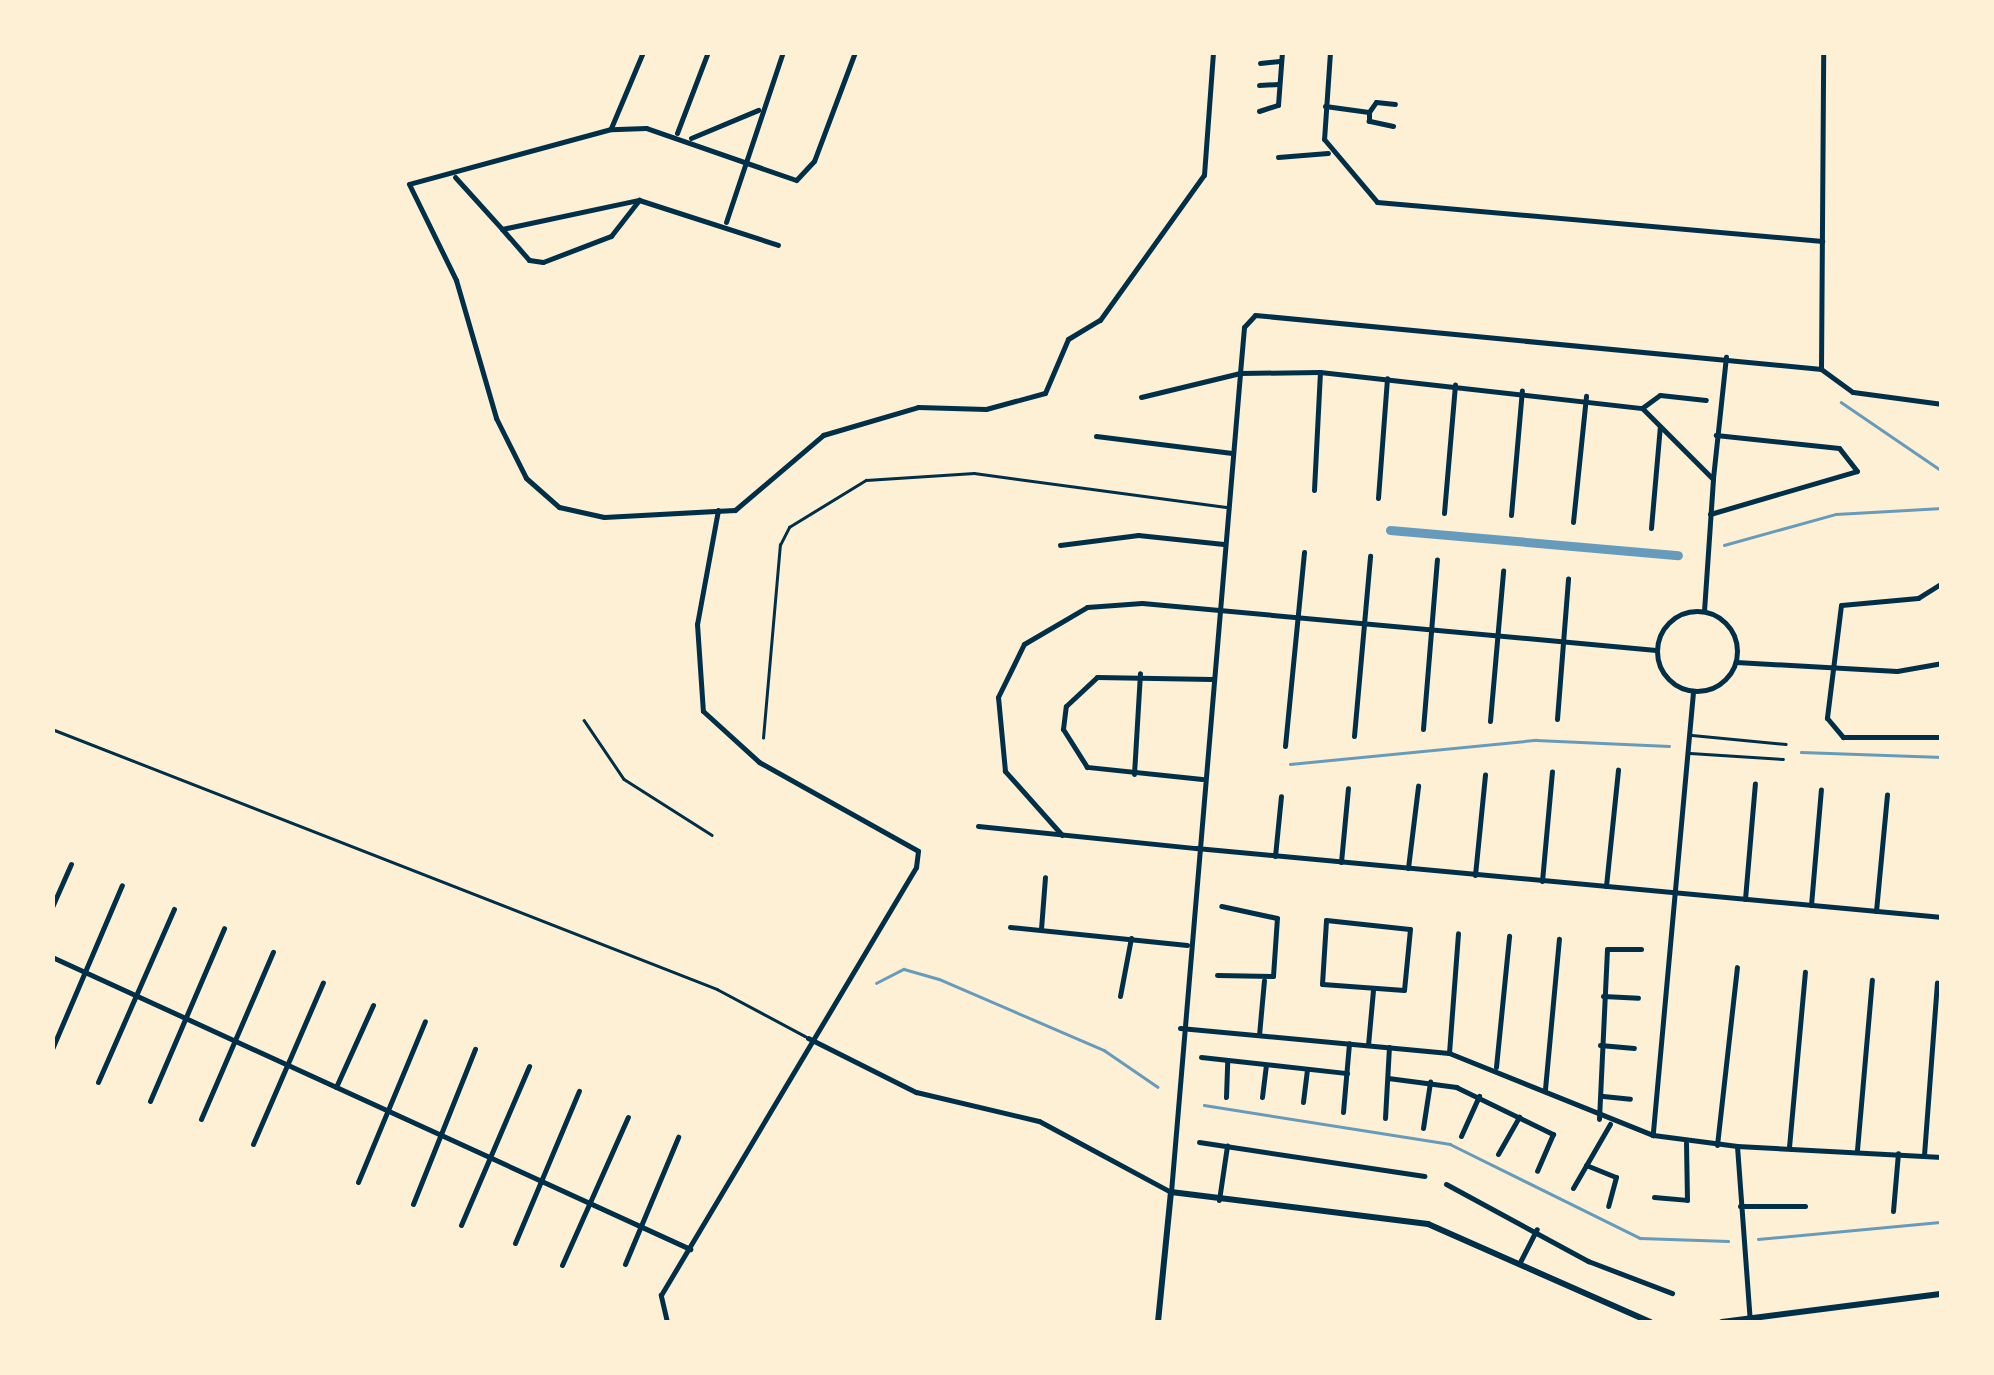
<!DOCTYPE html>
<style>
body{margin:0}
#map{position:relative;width:1994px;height:1375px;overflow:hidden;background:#fdf0d5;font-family:Merriweather,serif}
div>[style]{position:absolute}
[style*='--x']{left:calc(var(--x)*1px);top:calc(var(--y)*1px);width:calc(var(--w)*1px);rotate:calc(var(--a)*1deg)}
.stream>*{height:2.5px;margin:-1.25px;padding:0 1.25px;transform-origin:1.25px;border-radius:1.25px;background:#669bbc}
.canal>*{height:9px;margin:-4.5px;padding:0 4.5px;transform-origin:4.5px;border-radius:4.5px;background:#669bbc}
.service>*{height:2.5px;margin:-1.25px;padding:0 1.25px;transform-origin:1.25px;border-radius:1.25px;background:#003049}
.minor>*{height:5px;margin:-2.5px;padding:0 2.5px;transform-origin:2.5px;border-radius:2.5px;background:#003049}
.tertiary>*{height:5px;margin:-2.5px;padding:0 2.5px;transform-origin:2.5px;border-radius:2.5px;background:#003049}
.tertiary>.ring{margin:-2.5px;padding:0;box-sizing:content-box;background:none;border:5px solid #003049;border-radius:50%}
.secondary>*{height:6px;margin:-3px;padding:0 3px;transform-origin:3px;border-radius:3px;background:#003049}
span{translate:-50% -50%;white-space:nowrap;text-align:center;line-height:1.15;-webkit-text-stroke:8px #fdf0d5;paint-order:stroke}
.frame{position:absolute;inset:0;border:55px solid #fdf0d5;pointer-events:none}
</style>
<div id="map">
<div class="stream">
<div style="--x:1841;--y:402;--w:122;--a:34.3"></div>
<div style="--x:1724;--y:545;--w:116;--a:-15.5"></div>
<div style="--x:1836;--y:514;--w:106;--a:-3.2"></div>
<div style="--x:1801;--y:752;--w:141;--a:2"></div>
<div style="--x:1290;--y:764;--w:247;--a:-5.6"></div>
<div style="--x:1536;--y:740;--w:133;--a:2.6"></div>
<div style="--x:876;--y:983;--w:31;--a:-27"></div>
<div style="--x:904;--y:969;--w:36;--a:16"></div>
<div style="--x:939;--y:979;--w:180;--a:23.3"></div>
<div style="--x:1104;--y:1050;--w:65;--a:34.4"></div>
<div style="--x:1204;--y:1105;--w:249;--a:9"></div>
<div style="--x:1450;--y:1144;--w:212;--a:26.3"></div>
<div style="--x:1640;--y:1238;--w:88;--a:2"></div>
<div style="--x:1758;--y:1239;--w:185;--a:-5.3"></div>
</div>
<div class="canal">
<div style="--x:1390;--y:530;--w:289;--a:5"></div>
</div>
<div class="service">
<div style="--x:584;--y:720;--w:71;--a:55.9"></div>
<div style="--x:624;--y:779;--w:104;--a:32.5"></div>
<div style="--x:52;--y:729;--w:714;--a:21.35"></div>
<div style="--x:717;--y:989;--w:100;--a:28.1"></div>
<div style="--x:1692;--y:735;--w:94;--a:5.5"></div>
<div style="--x:763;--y:738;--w:194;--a:-85"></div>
<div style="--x:780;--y:545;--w:20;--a:-63"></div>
<div style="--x:789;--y:527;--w:90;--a:-31.4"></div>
<div style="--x:866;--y:480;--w:108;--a:-3.7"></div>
<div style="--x:974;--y:473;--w:254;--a:7.7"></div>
<div style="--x:1690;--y:753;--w:93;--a:3.7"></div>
</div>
<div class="minor">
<div style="--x:855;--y:52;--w:116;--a:110.6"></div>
<div style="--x:814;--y:161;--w:26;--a:133"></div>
<div style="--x:796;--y:180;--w:159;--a:-160.9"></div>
<div style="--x:646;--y:128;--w:35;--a:178"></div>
<div style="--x:611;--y:129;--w:209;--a:164.8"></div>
<div style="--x:409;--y:184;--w:107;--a:63.9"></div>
<div style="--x:456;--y:280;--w:144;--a:73.8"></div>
<div style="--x:496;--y:418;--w:67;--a:63.4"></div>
<div style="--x:526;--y:478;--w:44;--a:41.3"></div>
<div style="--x:559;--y:507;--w:46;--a:12.5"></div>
<div style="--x:604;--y:517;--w:131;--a:-3.1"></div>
<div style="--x:735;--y:510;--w:116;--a:-40.4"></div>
<div style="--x:823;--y:435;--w:99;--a:-16.4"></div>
<div style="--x:918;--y:407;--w:68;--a:1.7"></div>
<div style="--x:986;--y:409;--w:61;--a:-15.2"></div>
<div style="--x:1045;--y:393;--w:59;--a:-66.9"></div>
<div style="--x:1068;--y:339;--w:37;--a:-31"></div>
<div style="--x:1100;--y:320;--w:178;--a:-54.4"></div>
<div style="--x:1204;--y:175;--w:123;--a:-85.8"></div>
<div style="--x:1330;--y:52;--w:87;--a:93.9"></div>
<div style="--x:1324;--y:139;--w:82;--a:49.9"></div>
<div style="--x:1377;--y:202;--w:447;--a:5"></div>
<div style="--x:1260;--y:63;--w:20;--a:-6"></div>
<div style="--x:1259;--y:85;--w:20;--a:-3"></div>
<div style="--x:1325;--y:106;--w:44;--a:7.8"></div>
<div style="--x:1259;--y:111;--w:20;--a:-18"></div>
<div style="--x:1278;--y:105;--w:53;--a:-85.7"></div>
<div style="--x:1393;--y:126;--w:25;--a:-168"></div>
<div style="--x:1369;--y:121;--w:9;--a:-90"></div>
<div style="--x:1369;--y:112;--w:12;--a:-55"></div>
<div style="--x:1376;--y:102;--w:19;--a:6"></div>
<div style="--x:611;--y:128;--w:82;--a:-67.2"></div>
<div style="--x:677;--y:133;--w:87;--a:-69.1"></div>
<div style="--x:691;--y:138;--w:73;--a:-22.7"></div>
<div style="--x:1278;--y:157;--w:50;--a:-4.6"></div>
<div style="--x:455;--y:177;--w:70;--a:47.9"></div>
<div style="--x:502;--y:229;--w:140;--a:-12"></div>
<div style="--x:639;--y:200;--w:146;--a:17.9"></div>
<div style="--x:726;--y:222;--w:179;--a:-71.5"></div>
<div style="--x:502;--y:229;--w:41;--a:48.9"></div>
<div style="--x:529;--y:260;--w:14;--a:8"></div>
<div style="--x:543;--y:262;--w:73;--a:-20.9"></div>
<div style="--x:611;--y:236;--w:46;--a:-52.1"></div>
<div style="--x:1821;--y:369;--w:317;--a:-89.6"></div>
<div style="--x:1141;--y:397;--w:102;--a:-13.6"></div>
<div style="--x:1240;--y:373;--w:46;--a:-85"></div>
<div style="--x:1244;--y:327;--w:16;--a:-47"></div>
<div style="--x:1255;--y:315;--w:569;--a:5.45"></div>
<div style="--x:1821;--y:369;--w:39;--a:36"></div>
<div style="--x:1853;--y:392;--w:90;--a:7.7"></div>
<div style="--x:1642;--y:408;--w:22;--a:-36"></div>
<div style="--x:1660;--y:395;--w:46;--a:6.2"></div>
<div style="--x:1096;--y:436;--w:137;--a:7.1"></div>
<div style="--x:1713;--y:478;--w:122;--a:-83.9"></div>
<div style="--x:1314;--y:490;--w:118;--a:-87.1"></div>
<div style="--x:1378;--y:498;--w:120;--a:-85.7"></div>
<div style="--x:718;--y:510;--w:116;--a:100.4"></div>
<div style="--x:697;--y:624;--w:87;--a:86.1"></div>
<div style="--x:703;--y:711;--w:76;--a:42.3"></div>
<div style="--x:759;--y:762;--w:182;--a:29.2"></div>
<div style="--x:918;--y:851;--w:16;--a:97"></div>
<div style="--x:1444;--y:513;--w:129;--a:-85.1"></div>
<div style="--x:1710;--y:514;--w:153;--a:-16.3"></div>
<div style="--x:1857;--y:471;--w:29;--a:-128"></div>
<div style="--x:1839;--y:448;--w:124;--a:-174"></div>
<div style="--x:1511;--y:515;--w:125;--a:-85"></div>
<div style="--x:1573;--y:522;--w:127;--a:-84.1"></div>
<div style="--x:1651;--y:528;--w:102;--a:-85"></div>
<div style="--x:1060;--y:545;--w:79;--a:-7.3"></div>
<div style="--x:1138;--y:535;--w:86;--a:6"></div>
<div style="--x:1942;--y:583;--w:28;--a:148"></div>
<div style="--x:1918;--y:598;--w:77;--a:174.8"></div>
<div style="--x:1841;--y:605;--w:114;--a:97.1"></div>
<div style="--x:1827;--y:718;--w:25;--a:50"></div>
<div style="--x:1843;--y:737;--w:99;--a:0"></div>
<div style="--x:1736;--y:662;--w:161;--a:3.2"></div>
<div style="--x:1897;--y:671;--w:46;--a:-10.1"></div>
<div style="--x:1557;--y:719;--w:141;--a:-85.5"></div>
<div style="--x:1490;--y:721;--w:151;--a:-85"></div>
<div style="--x:1423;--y:729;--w:170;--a:-85.3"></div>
<div style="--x:1354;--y:736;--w:181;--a:-84.9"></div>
<div style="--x:1285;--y:746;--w:195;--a:-84.4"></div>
<div style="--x:1134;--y:774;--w:101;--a:-86.6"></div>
<div style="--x:1202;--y:779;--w:116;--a:-174"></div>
<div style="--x:1087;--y:767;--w:45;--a:-122.3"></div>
<div style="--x:1063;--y:729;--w:23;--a:-83"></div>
<div style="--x:1066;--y:706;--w:42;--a:-43.1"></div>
<div style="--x:1097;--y:677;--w:115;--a:1"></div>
<div style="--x:978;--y:826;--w:219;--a:5.8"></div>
<div style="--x:1062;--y:835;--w:86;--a:-131.7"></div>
<div style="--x:1005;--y:771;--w:74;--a:-95.4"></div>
<div style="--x:998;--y:697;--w:59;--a:-63.9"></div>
<div style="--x:1024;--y:644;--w:73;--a:-30.4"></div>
<div style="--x:1087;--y:607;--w:55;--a:-4.2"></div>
<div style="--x:1142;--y:603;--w:516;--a:5.22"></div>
<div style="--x:1275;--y:856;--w:60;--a:-84.3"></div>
<div style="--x:1341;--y:862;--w:74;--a:-84.6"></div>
<div style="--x:1408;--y:868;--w:83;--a:-83"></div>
<div style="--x:1475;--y:875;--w:101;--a:-84.3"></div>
<div style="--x:1542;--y:881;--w:110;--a:-84.8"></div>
<div style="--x:1606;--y:886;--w:117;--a:-84.1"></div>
<div style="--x:1745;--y:899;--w:116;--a:-85.1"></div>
<div style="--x:1811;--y:905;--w:116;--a:-85.1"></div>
<div style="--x:52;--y:907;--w:47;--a:-66.2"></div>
<div style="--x:1876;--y:911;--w:117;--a:-84.6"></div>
<div style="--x:1326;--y:920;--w:84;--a:6.1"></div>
<div style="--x:1410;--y:929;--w:61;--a:95.6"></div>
<div style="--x:1404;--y:990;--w:82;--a:-175.8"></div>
<div style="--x:1322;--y:984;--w:64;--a:-86.4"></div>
<div style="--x:1010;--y:927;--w:178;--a:5.8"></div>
<div style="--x:1041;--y:929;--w:52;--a:-85.6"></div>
<div style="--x:52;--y:957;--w:702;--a:24.59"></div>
<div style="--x:1217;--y:975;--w:56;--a:1"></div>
<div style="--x:1273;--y:976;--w:58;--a:-86.1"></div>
<div style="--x:1277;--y:918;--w:57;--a:-167.9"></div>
<div style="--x:1120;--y:996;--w:59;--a:-79.3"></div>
<div style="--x:1603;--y:996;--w:35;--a:3"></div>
<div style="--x:1180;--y:1028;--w:270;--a:5.3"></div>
<div style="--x:1449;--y:1053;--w:220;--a:21.9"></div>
<div style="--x:1259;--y:1035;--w:55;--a:-84.8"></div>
<div style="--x:1368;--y:1045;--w:55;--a:-84.8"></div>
<div style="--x:1600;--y:1045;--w:34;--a:5"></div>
<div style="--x:52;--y:1049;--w:178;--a:-66.9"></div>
<div style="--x:1449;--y:1053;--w:120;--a:-85.7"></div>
<div style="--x:1201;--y:1057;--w:147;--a:6.3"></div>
<div style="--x:1496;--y:1067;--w:132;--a:-84.3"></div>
<div style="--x:1388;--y:1078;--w:69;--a:7.5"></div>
<div style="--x:1456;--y:1087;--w:108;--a:25.9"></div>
<div style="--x:1553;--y:1134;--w:40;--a:113.4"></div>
<div style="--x:98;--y:1082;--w:189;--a:-66.3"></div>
<div style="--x:336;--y:1087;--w:90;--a:-65.7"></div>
<div style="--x:1545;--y:1089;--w:151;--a:-84.7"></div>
<div style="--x:1603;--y:1096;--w:27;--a:6"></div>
<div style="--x:1226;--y:1097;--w:37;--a:-88"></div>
<div style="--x:1262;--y:1097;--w:32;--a:-83"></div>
<div style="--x:150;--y:1101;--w:188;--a:-66.8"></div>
<div style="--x:1303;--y:1102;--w:33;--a:-83"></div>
<div style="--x:1343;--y:1112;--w:69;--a:-85"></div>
<div style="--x:1385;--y:1118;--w:71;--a:-86.8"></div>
<div style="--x:201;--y:1119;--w:182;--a:-66.7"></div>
<div style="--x:1599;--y:1119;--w:170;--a:-87.3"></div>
<div style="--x:1607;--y:949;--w:34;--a:0"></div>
<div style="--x:1423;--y:1128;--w:47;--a:-81.3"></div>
<div style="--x:1461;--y:1136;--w:44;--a:-65.8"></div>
<div style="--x:1199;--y:1142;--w:228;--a:8.6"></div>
<div style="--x:253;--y:1144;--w:176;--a:-66.6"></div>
<div style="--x:1717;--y:1145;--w:179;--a:-83.6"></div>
<div style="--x:1737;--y:1146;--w:205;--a:3.1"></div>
<div style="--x:1789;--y:1147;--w:176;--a:-84.8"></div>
<div style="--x:1857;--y:1150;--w:171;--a:-85"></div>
<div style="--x:1498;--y:1154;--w:43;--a:-60.4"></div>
<div style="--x:1924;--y:1155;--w:173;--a:-85.7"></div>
<div style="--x:1586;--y:1165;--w:32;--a:22"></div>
<div style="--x:1616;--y:1177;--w:30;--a:105"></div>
<div style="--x:358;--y:1182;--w:174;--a:-67.4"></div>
<div style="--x:1446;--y:1184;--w:162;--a:28.5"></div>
<div style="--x:1588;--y:1261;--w:90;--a:20.9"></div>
<div style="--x:1573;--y:1188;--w:74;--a:-60"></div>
<div style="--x:1654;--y:1197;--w:33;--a:5"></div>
<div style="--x:1687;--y:1200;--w:57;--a:-91"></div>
<div style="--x:1219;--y:1200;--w:55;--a:-81.6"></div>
<div style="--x:413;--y:1204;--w:167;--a:-68.2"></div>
<div style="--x:1740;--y:1206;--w:65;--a:0"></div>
<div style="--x:1893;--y:1211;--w:58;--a:-85.1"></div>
<div style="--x:461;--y:1225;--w:173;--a:-66.8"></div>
<div style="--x:515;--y:1243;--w:165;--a:-67.2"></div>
<div style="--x:625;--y:1264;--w:138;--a:-67.3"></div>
<div style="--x:1519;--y:1264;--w:39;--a:-63"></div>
<div style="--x:562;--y:1265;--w:162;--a:-66"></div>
</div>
<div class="tertiary">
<div class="ring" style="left:1657px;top:611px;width:75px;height:75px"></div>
<div style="--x:1693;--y:692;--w:445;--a:95.2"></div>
<div style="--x:1653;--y:1135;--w:85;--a:7.5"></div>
<div style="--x:1737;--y:1146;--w:175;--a:85.8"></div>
<div style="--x:1196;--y:848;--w:749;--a:5.28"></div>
<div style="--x:808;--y:1038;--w:121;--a:26.6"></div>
<div style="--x:916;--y:1092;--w:126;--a:13.3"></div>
<div style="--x:1039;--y:1121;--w:150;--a:28.3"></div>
<div style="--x:1171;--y:1192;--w:822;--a:-85.18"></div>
<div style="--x:1240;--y:373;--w:80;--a:-0.7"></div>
<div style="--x:1320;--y:372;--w:324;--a:6.4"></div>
<div style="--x:1642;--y:408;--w:100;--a:45"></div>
<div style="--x:1713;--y:479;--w:132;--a:93.9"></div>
<div style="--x:667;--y:1322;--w:28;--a:-103"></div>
<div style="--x:661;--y:1295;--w:498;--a:-59.2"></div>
</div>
<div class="secondary">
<div style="--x:1158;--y:1322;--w:131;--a:-84.3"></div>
<div style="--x:1171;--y:1192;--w:259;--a:7.1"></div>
<div style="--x:1428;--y:1224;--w:243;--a:23.8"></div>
<div style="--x:1722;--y:1322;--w:222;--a:-7.3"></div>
</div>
<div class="frame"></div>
</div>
